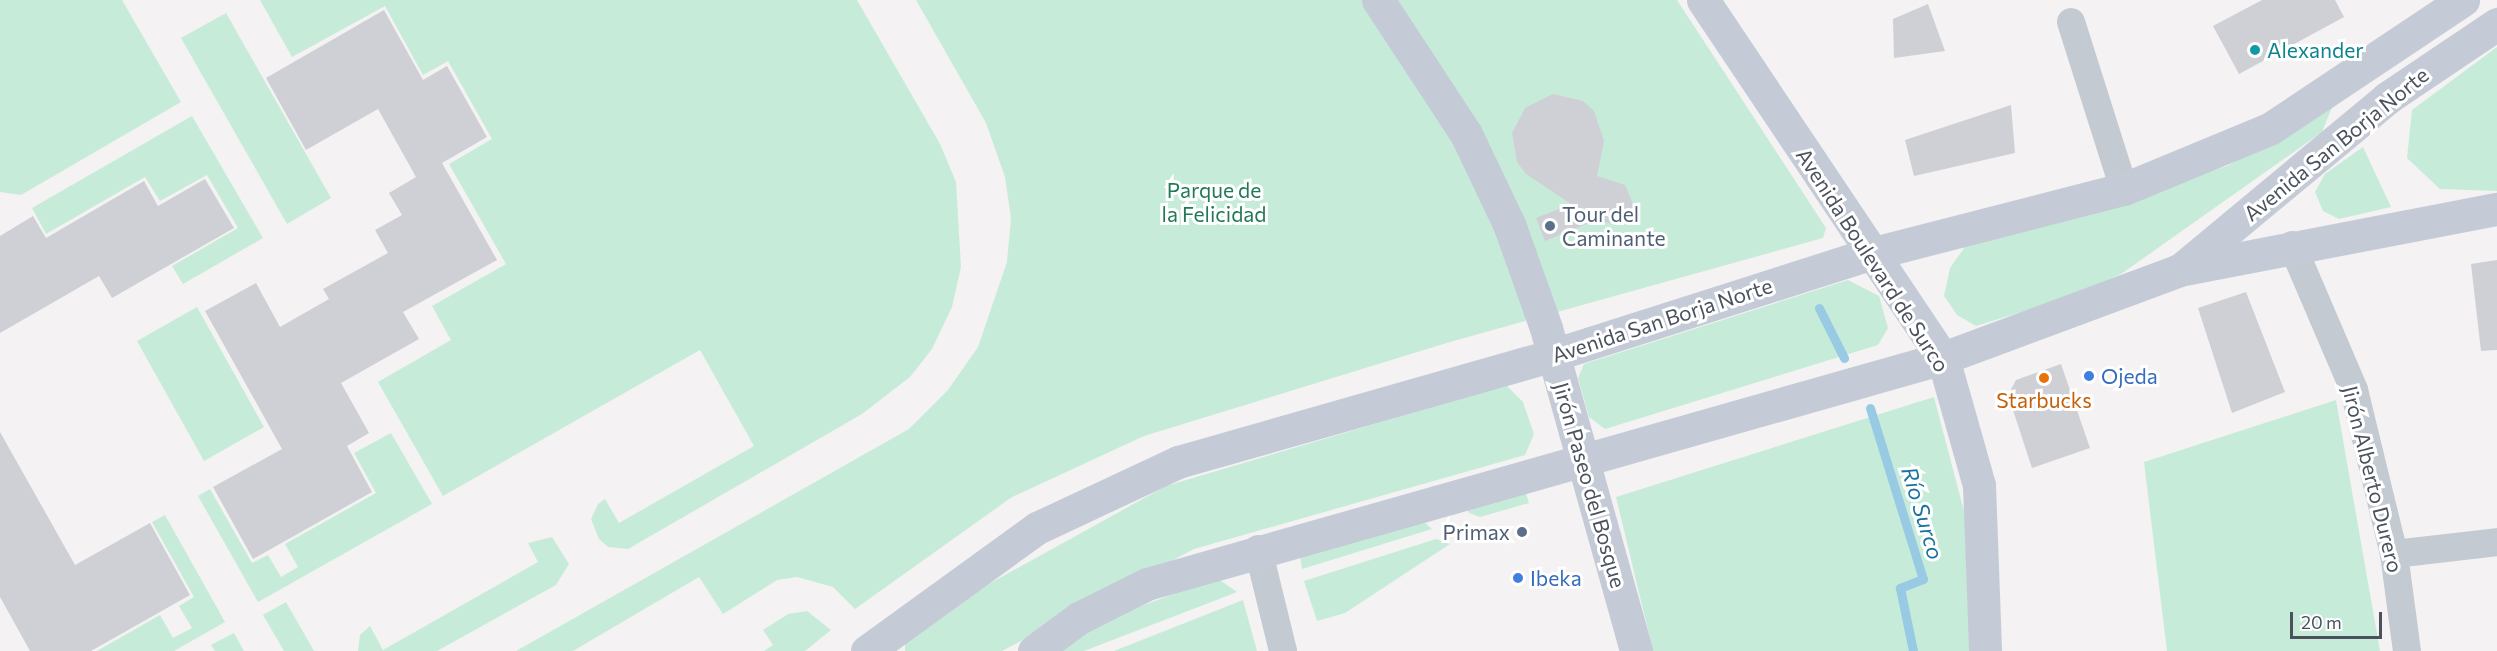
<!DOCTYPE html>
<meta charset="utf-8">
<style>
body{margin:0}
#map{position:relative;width:2497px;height:651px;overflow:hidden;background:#f4f2f2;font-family:Commissioner,sans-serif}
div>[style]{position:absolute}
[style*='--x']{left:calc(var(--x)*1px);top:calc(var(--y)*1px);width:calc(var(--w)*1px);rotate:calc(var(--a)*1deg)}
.green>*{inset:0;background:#c6ecd9}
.stream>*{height:9px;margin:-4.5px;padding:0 4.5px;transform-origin:4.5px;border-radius:4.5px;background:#98cae4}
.building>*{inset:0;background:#cfd0d5}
.street>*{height:28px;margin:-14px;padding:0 14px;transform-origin:14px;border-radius:14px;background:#c4cad1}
.secondary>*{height:33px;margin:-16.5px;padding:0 16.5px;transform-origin:16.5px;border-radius:16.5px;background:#c5cbd6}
.dots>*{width:16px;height:16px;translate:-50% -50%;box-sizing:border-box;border:3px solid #fff;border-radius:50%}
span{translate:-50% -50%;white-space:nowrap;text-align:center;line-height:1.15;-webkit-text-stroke:6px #fff;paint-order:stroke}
.culture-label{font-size:21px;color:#0d838f}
.left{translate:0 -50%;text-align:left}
.street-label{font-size:21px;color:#4b525d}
.park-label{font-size:21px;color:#227958}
.service-label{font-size:21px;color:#4e5e75}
.right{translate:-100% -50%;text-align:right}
.shop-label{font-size:21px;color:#366cbe}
.food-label{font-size:21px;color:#c56008}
.water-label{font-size:22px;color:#1c73a0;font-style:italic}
.scale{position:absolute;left:2290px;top:612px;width:92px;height:27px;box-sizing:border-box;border:3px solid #4b525d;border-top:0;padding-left:8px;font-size:18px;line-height:21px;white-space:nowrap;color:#4b525d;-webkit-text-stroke:4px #fff;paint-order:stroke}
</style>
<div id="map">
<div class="green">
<div style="clip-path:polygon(0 0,122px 0,181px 102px,21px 195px,0 192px)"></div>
<div style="clip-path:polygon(260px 0,857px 0,940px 144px,956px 182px,961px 267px,952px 307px,932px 349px,910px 377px,862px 414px,628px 549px,608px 547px,599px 539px,591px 519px,598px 504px,605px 499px,619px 523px,754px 446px,700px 350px,443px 496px,378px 382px,451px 340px,432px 306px,506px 264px,449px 164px,492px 139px,448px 61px,423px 75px,385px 6px,292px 57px)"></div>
<div style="clip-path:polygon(916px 0,1677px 0,1826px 228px,1823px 238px,1450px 342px,1144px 436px,1012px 497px,855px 609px,833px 587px,797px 577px,777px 580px,723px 614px,699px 577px,573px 651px,516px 651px,909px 429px,948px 390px,978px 347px,1007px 262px,1011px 218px,1005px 177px,986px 123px)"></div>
<div style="clip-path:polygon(226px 13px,331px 198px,287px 224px,181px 38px)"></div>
<div style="clip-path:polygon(2497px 47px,2497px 191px,2440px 189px,2407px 158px,2412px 110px)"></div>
<div style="clip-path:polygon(2333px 105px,2322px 132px,2121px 274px,2079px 294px,1976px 326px,1957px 315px,1944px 296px,1950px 268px,1967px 244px,2227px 166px)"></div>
<div style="clip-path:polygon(192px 116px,263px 238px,183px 284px,172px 266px,238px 228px,207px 175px,160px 201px,145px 177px,46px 234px,32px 208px)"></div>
<div style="clip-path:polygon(2363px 147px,2391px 207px,2339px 219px,2323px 211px,2315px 192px,2325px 174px)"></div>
<div style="clip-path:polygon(1848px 280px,1879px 296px,1888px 328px,1878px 345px,1605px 429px,1589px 417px,1578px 378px,1584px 364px)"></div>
<div style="clip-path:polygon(197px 307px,264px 427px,204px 461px,137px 341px)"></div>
<div style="clip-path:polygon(1506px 385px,1523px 402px,1534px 434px,1525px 455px,1194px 549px,1002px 651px,905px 651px,905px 644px,987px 585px,1166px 486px)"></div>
<div style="clip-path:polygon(1934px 397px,1965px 515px,1970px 651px,1653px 651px,1616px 497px)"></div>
<div style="clip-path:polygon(2336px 400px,2380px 651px,2167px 651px,2144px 462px)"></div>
<div style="clip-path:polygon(391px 433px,432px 504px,258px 602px,198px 496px,210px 489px,252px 563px,268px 555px,281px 577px,298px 567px,285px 544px,376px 493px,354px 453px)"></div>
<div style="clip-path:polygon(1525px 490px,1529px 503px,1480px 517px,1469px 513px,1467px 507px)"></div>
<div style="clip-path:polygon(165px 515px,225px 622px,174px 651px,97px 651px,160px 615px,173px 638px,192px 628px,179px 606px,194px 597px,152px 522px)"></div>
<div style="clip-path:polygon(1423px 521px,1432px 529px,1302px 569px,1300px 556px)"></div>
<div style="clip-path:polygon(552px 537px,569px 564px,556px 585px,437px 651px,358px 651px,360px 635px,370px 626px,383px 650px,538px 562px,528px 543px)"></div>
<div style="clip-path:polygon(1436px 539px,1450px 544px,1345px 613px,1317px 621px,1304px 581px)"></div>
<div style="clip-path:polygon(1217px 578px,1237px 592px,1084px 651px,1051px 651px,1079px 629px)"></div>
<div style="clip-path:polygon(1243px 600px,1257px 651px,1114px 651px)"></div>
<div style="clip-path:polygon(286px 602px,314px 651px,284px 651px,263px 615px)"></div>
<div style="clip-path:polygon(807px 611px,831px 630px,805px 651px,764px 651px,773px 645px,763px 630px,788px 614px)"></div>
<div style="clip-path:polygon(234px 633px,244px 651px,215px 651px,211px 645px)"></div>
</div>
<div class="stream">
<div style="--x:1819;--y:308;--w:56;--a:63.4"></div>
<div style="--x:1870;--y:408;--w:179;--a:72.8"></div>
<div style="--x:1923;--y:579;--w:25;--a:159"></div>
<div style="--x:1900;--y:588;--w:64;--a:78.3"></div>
</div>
<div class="building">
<div style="clip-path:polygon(2262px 0,2335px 0,2344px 17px,2239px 74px,2213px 26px)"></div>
<div style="clip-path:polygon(1928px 4px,1945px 51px,1894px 58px,1893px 19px)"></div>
<div style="clip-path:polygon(384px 10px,423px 80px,447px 66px,487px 137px,442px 163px,497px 260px,403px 312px,419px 339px,341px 383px,369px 433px,347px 446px,372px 492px,253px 559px,213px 487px,282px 449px,205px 311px,256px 283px,280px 327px,329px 299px,323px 289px,388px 253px,375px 230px,402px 215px,389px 193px,416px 177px,378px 109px,306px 150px,266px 78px)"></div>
<div style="clip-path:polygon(1553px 94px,1583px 101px,1594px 111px,1604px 141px,1597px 176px,1625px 185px,1634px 206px,1620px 224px,1594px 221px,1545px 241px,1536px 218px,1571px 204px,1526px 174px,1517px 162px,1512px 133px,1525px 108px)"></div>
<div style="clip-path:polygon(2011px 105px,2015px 153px,1914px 176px,1905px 140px)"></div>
<div style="clip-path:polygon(205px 179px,234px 228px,112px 298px,99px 276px,0 333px,0 236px,33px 216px,46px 238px,144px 181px,158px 206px)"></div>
<div style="clip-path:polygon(2497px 260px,2497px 350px,2481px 351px,2471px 264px)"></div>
<div style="clip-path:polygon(2246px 292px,2285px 392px,2232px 413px,2198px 308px)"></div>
<div style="clip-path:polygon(2061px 364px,2090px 448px,2032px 468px,2008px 395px,2016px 380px)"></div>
<div style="clip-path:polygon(0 432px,75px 565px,150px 523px,190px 595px,91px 651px,30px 651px,0 597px)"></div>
</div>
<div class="street">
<div style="--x:2071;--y:22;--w:175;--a:72.4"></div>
<div style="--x:2292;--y:245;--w:158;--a:66.8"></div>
<div style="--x:2354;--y:390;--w:169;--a:76.3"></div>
<div style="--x:2394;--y:554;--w:98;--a:82.4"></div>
<div style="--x:1258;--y:549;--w:105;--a:76.2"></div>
<div style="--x:2394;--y:554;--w:104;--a:-6.6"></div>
</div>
<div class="secondary">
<div style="--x:1378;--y:0;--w:160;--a:56.7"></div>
<div style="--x:1466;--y:134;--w:100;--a:64.5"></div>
<div style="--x:1509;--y:224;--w:110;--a:70.4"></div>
<div style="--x:1546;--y:328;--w:335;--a:74.4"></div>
<div style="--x:1703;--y:0;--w:431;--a:56.2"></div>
<div style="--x:1943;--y:358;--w:132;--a:74.2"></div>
<div style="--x:1979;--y:485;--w:166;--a:87.9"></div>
<div style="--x:2185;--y:266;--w:263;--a:-39.7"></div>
<div style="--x:2387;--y:98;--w:133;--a:-33.9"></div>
<div style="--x:867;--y:651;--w:210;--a:-35.9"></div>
<div style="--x:1037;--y:528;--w:156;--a:-25.1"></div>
<div style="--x:1178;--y:462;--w:390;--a:-15.9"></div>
<div style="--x:1553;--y:355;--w:333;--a:-17.7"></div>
<div style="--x:1870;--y:254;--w:262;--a:-14.4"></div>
<div style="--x:2124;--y:189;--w:159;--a:-22.5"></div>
<div style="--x:2271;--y:128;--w:231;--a:-33.7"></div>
<div style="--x:1034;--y:651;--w:56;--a:-36.3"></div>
<div style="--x:1079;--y:618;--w:76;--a:-26.6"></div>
<div style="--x:1147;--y:584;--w:827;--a:-15.85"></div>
<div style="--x:1943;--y:358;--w:252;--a:-20.4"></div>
<div style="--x:2179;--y:270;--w:324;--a:-10.9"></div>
</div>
<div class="dots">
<div style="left:2255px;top:50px;background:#0f9aa8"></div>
<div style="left:1550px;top:226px;background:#5c6f8a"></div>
<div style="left:2089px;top:376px;background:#3f7fe0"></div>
<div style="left:2044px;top:378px;background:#e8710a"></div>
<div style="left:1522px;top:532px;background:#5c6f8a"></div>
<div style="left:1518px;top:578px;background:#3f7fe0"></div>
</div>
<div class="culture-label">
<span class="left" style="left:2267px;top:50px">Alexander</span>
</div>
<div class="street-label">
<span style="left:2336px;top:144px;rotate:-39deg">Avenida San Borja Norte</span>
<span style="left:1873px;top:260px;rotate:57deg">Avenida Boulevard de Surco</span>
<span style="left:1662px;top:320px;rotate:-18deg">Avenida San Borja Norte</span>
<span style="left:2373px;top:479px;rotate:76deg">Jirón Alberto Durero</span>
<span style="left:1590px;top:485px;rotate:74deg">Jirón Paseo del Bosque</span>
</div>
<div class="park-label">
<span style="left:1214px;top:202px">Parque de<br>la Felicidad</span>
</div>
<div class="service-label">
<span class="left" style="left:1562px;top:226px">Tour del<br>Caminante</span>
<span class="right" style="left:1510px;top:532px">Primax</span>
</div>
<div class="shop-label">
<span class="left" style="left:2101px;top:376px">Ojeda</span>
<span class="left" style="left:1530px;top:578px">Ibeka</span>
</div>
<div class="food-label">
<span style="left:2044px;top:400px">Starbucks</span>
</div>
<div class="water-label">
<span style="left:1923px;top:513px;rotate:73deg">Río Surco</span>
</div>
<div class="scale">20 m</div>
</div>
